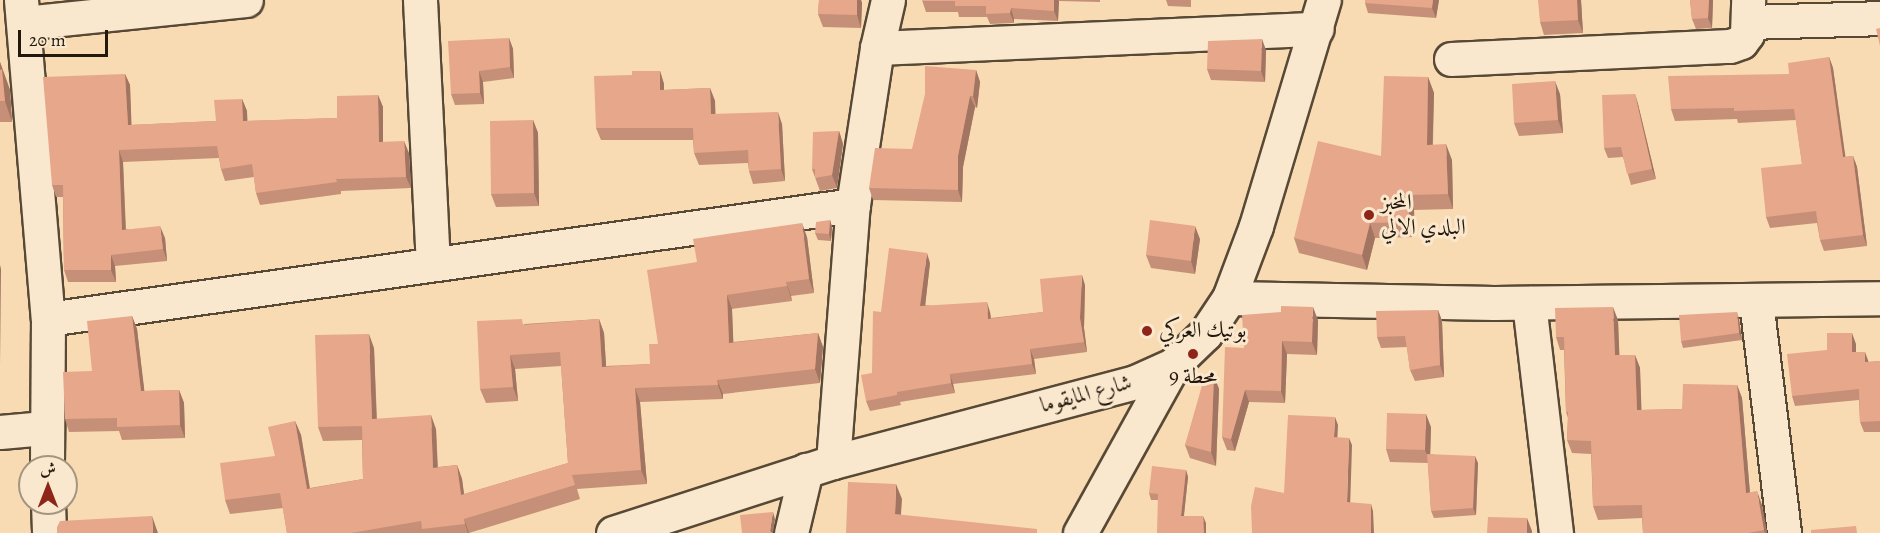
<!DOCTYPE html>
<meta charset="utf-8">
<style>
body{margin:0}
#map{position:relative;width:1880px;height:533px;overflow:hidden;background:#f8dbb3;font-family:Alegreya,Amiri,serif}
div>[style]{position:absolute}
[style*='--x']{left:calc(var(--x)*1px);top:calc(var(--y)*1px);width:calc(var(--w)*1px);rotate:calc(var(--a)*1deg)}
.roads{filter:drop-shadow(2px 0 #584936) drop-shadow(-2px 0 #584936) drop-shadow(0 2px #584936) drop-shadow(0 -2px #584936)}
.street>*{height:33px;margin:-16.5px;padding:0 16.5px;transform-origin:16.5px;border-radius:16.5px;background:#fae8ce}
.secondary>*{height:33px;margin:-16.5px;padding:0 16.5px;transform-origin:16.5px;border-radius:16.5px;background:#fae8ce}
.wall>*{inset:0;background:#c69078}
.shaded-wall>*{inset:0;background:#a17561}
.building>*{inset:0;background:#e6a78b}
.dots>*{width:16px;height:16px;translate:-50% -50%;box-sizing:border-box;border:3px solid #fae8ce;border-radius:50%}
span{translate:-50% -50%;white-space:nowrap;text-align:center;line-height:1.15;-webkit-text-stroke:6px #fae8ce;paint-order:stroke}
.poi-label{font-size:22px;color:#23180d}
.left{translate:0 -50%;text-align:left}
.street-label{font-size:22px;color:#23180d}
.north{position:absolute;left:18px;top:455px;width:60px;height:60px;box-sizing:border-box;background:#fae8ce;border:2px solid #a49581;border-radius:50%;rotate:0deg;font-size:16px;font-weight:700;line-height:24px;text-align:center;color:#23180d}
.north::after{content:'';display:block;margin:auto;width:21px;height:27px;background:#8f2418;clip-path:polygon(50% 0,100% 100%,50% 72%,0 100%)}
.scale{position:absolute;left:18px;top:30px;width:90px;height:27px;box-sizing:border-box;border:3px solid #23180d;border-top:0;padding-left:8px;font-size:18px;line-height:21px;white-space:nowrap;color:#23180d;-webkit-text-stroke:4px #fae8ce;paint-order:stroke}
</style>
<div id="map">
<div class="roads">
<div class="street">
<div style="--x:21;--y:0;--w:320;--a:85.2"></div>
<div style="--x:48;--y:319;--w:148;--a:90.4"></div>
<div style="--x:420;--y:0;--w:264;--a:87.2"></div>
<div style="--x:1749;--y:22;--w:131;--a:-1.7"></div>
<div style="--x:24;--y:23;--w:223;--a:-5.9"></div>
<div style="--x:877;--y:48;--w:440;--a:-2.5"></div>
<div style="--x:1451;--y:59;--w:279;--a:-2.7"></div>
<div style="--x:1730;--y:46;--w:12;--a:-20"></div>
<div style="--x:1741;--y:42;--w:10;--a:-53"></div>
<div style="--x:1747;--y:34;--w:34;--a:-88"></div>
<div style="--x:1756;--y:301;--w:234;--a:83.1"></div>
<div style="--x:1529;--y:303;--w:232;--a:83.3"></div>
<div style="--x:48;--y:319;--w:813;--a:-8.06"></div>
<div style="--x:0;--y:432;--w:45;--a:-5.1"></div>
<div style="--x:833;--y:462;--w:258;--a:-85.6"></div>
<div style="--x:853;--y:205;--w:159;--a:-81.3"></div>
<div style="--x:877;--y:48;--w:49;--a:-77.1"></div>
<div style="--x:48;--y:503;--w:30;--a:88"></div>
<div style="--x:791;--y:533;--w:65;--a:-76.6"></div>
<div style="--x:1080;--y:533;--w:192;--a:-61"></div>
</div>
<div class="secondary">
<div style="--x:1229;--y:298;--w:265;--a:1.1"></div>
<div style="--x:1494;--y:303;--w:386;--a:-0.7"></div>
<div style="--x:613;--y:533;--w:231;--a:-17.9"></div>
<div style="--x:833;--y:462;--w:312;--a:-14.8"></div>
<div style="--x:1135;--y:382;--w:42;--a:-24.1"></div>
<div style="--x:1173;--y:365;--w:45;--a:-44.1"></div>
<div style="--x:1205;--y:334;--w:43;--a:-56.3"></div>
<div style="--x:1229;--y:298;--w:77;--a:-69.4"></div>
<div style="--x:1256;--y:226;--w:236;--a:-73.3"></div>
</div>
</div>
<div class="wall">
<div style="clip-path:polygon(819px 0,861px 0,862px 3px,861px 28px,823px 27px,818px 14px)"></div>
<div style="clip-path:polygon(922px 0,1100px 0,1100px 2px,1059px 1px,1058px 21px,1014px 19px,1014px 23px,990px 24px,987px 17px,959px 17px,958px 12px,926px 12px)"></div>
<div style="clip-path:polygon(1166px 0,1191px 0,1191px 7px,1168px 6px)"></div>
<div style="clip-path:polygon(1365px 0,1439px 0,1436px 18px,1368px 13px,1365px 3px)"></div>
<div style="clip-path:polygon(1581px 0,1583px 33px,1544px 35px,1540px 22px)"></div>
<div style="clip-path:polygon(1690px 0,1713px 0,1712px 28px,1696px 29px,1692px 19px)"></div>
<div style="clip-path:polygon(509px 38px,513px 49px,514px 78px,483px 82px,484px 104px,455px 105px,451px 94px)"></div>
<div style="clip-path:polygon(1266px 50px,1265px 82px,1211px 80px,1207px 69px)"></div>
<div style="clip-path:polygon(1829px 57px,1833px 68px,1845px 157px,1853px 156px,1857px 167px,1867px 246px,1824px 251px,1820px 240px,1817px 223px,1770px 228px,1766px 217px,1802px 164px,1796px 120px,1738px 123px,1737px 119px,1675px 121px,1671px 109px,1789px 74px)"></div>
<div style="clip-path:polygon(0 62px,10px 90px,12px 122px,0 122px)"></div>
<div style="clip-path:polygon(976px 70px,980px 82px,977px 108px,975px 107px,963px 167px,962px 202px,873px 200px,869px 188px,912px 149px)"></div>
<div style="clip-path:polygon(660px 71px,664px 84px,664px 90px,710px 88px,715px 101px,715px 114px,782px 124px,785px 181px,753px 184px,749px 171px,748px 163px,699px 165px,694px 153px,693px 140px,601px 140px,596px 128px)"></div>
<div style="clip-path:polygon(125px 74px,130px 85px,131px 125px,216px 121px,242px 99px,247px 111px,247px 121px,337px 118px,378px 95px,383px 107px,383px 142px,409px 153px,411px 188px,341px 191px,341px 194px,260px 205px,256px 193px,254px 177px,225px 181px,221px 169px,219px 158px,123px 162px,126px 229px,165px 238px,167px 261px,115px 266px,116px 282px,68px 282px,64px 270px,63px 197px,56px 197px,52px 185px)"></div>
<div style="clip-path:polygon(1428px 77px,1434px 93px,1433px 145px,1452px 160px,1453px 209px,1414px 210px,1415px 237px,1375px 238px,1367px 270px,1299px 253px,1294px 238px,1381px 156px)"></div>
<div style="clip-path:polygon(1560px 94px,1563px 133px,1519px 136px,1514px 123px)"></div>
<div style="clip-path:polygon(1635px 94px,1638px 104px,1656px 179px,1631px 185px,1623px 157px,1608px 158px,1604px 148px)"></div>
<div style="clip-path:polygon(533px 120px,538px 133px,539px 206px,496px 207px,491px 194px)"></div>
<div style="clip-path:polygon(839px 131px,843px 144px,837px 188px,820px 191px,812px 169px)"></div>
<div style="clip-path:polygon(830px 220px,832px 227px,831px 241px,818px 240px,815px 233px)"></div>
<div style="clip-path:polygon(807px 237px,814px 293px,791px 296px,792px 301px,732px 309px,733px 342px,818px 333px,823px 347px,820px 383px,723px 394px,723px 399px,640px 402px,647px 484px,577px 489px,580px 499px,469px 533px,287px 533px,283px 508px,230px 514px,225px 500px,275px 456px,295px 421px,301px 435px,310px 488px,363px 479px,362px 440px,323px 441px,318px 427px,374px 348px,377px 419px,436px 429px,438px 467px,457px 465px,462px 479px,464px 494px,568px 463px,561px 366px,515px 369px,518px 401px,486px 403px,480px 389px,524px 324px,599px 319px,604px 333px,606px 366px,650px 364px,697px 262px)"></div>
<div style="clip-path:polygon(1200px 239px,1195px 274px,1151px 268px,1146px 255px)"></div>
<div style="clip-path:polygon(930px 263px,925px 305px,990px 312px,991px 318px,1043px 312px,1085px 285px,1084px 328px,1087px 352px,1034px 359px,1036px 374px,953px 384px,955px 393px,900px 402px,901px 405px,870px 411px,866px 401px,872px 373px,881px 312px)"></div>
<div style="clip-path:polygon(1438px 310px,1442px 321px,1444px 377px,1415px 381px,1410px 370px,1407px 347px,1381px 348px,1377px 337px)"></div>
<div style="clip-path:polygon(132px 316px,137px 329px,144px 391px,179px 390px,184px 403px,185px 438px,122px 440px,119px 431px,69px 432px,65px 419px,92px 371px)"></div>
<div style="clip-path:polygon(1739px 319px,1742px 340px,1683px 348px,1681px 341px)"></div>
<div style="clip-path:polygon(1318px 320px,1317px 355px,1287px 354px,1285px 403px,1249px 402px,1235px 451px,1227px 450px,1222px 437px,1244px 348px)"></div>
<div style="clip-path:polygon(1618px 320px,1619px 355px,1635px 355px,1640px 368px,1641px 410px,1682px 409px,1737px 385px,1742px 398px,1750px 493px,1762px 505px,1767px 533px,1643px 533px,1642px 518px,1598px 520px,1593px 506px,1591px 454px,1572px 453px,1567px 440px,1568px 418px,1566px 412px,1564px 350px,1560px 350px,1556px 337px)"></div>
<div style="clip-path:polygon(1856px 344px,1856px 352px,1869px 362px,1880px 361px,1880px 432px,1864px 432px,1860px 422px,1859px 400px,1795px 406px,1792px 396px)"></div>
<div style="clip-path:polygon(1214px 376px,1219px 389px,1216px 466px,1190px 458px,1185px 445px)"></div>
<div style="clip-path:polygon(1431px 427px,1430px 454px,1478px 463px,1476px 515px,1434px 518px,1431px 511px,1428px 463px,1390px 462px,1386px 449px)"></div>
<div style="clip-path:polygon(1186px 470px,1188px 477px,1184px 516px,1206px 523px,1206px 533px,1158px 500px,1151px 500px,1149px 493px)"></div>
</div>
<div class="shaded-wall">
<div style="clip-path:polygon(857px 0,861px 0,862px 3px,861px 28px,857px 15px)"></div>
<div style="clip-path:polygon(1054px 0,1058px 0,1059px 1px,1058px 21px,1054px 11px)"></div>
<div style="clip-path:polygon(1433px 0,1439px 0,1436px 18px,1432px 8px)"></div>
<div style="clip-path:polygon(1577px 0,1581px 0,1583px 33px,1578px 20px)"></div>
<div style="clip-path:polygon(1709px 0,1713px 0,1712px 28px,1708px 18px)"></div>
<div style="clip-path:polygon(1011px 8px,1014px 19px,1014px 23px,1010px 13px)"></div>
<div style="clip-path:polygon(509px 38px,513px 49px,514px 78px,510px 67px)"></div>
<div style="clip-path:polygon(1262px 39px,1266px 50px,1265px 82px,1261px 71px)"></div>
<div style="clip-path:polygon(1829px 57px,1833px 68px,1847px 168px,1843px 157px)"></div>
<div style="clip-path:polygon(0 62px,10px 90px,12px 122px,5px 101px,0 73px)"></div>
<div style="clip-path:polygon(976px 70px,980px 82px,977px 108px,973px 96px)"></div>
<div style="clip-path:polygon(479px 71px,483px 82px,484px 104px,480px 93px)"></div>
<div style="clip-path:polygon(660px 71px,664px 84px,664px 102px,660px 90px)"></div>
<div style="clip-path:polygon(125px 74px,130px 85px,132px 137px,128px 125px)"></div>
<div style="clip-path:polygon(1428px 77px,1434px 93px,1432px 160px,1427px 145px)"></div>
<div style="clip-path:polygon(1555px 81px,1560px 94px,1563px 133px,1558px 120px)"></div>
<div style="clip-path:polygon(710px 88px,715px 101px,716px 127px,711px 114px)"></div>
<div style="clip-path:polygon(1635px 94px,1638px 104px,1656px 179px,1652px 169px)"></div>
<div style="clip-path:polygon(378px 95px,383px 107px,383px 154px,379px 142px)"></div>
<div style="clip-path:polygon(970px 96px,975px 107px,963px 167px,962px 202px,958px 190px,958px 156px)"></div>
<div style="clip-path:polygon(242px 99px,247px 111px,248px 133px,243px 121px)"></div>
<div style="clip-path:polygon(778px 112px,782px 124px,785px 181px,781px 169px)"></div>
<div style="clip-path:polygon(533px 120px,538px 133px,539px 206px,534px 193px)"></div>
<div style="clip-path:polygon(839px 131px,843px 144px,837px 188px,832px 175px)"></div>
<div style="clip-path:polygon(404px 141px,409px 153px,411px 188px,406px 177px)"></div>
<div style="clip-path:polygon(1446px 144px,1452px 160px,1453px 209px,1448px 194px)"></div>
<div style="clip-path:polygon(119px 150px,123px 162px,126px 241px,122px 230px)"></div>
<div style="clip-path:polygon(1853px 156px,1857px 167px,1867px 246px,1863px 235px)"></div>
<div style="clip-path:polygon(1409px 195px,1414px 210px,1415px 237px,1409px 222px)"></div>
<div style="clip-path:polygon(830px 220px,832px 227px,831px 241px,829px 234px)"></div>
<div style="clip-path:polygon(802px 223px,807px 237px,814px 293px,809px 279px)"></div>
<div style="clip-path:polygon(1370px 223px,1375px 238px,1367px 270px,1362px 255px)"></div>
<div style="clip-path:polygon(160px 226px,165px 238px,167px 261px,163px 249px)"></div>
<div style="clip-path:polygon(1195px 226px,1200px 239px,1195px 274px,1191px 261px)"></div>
<div style="clip-path:polygon(927px 253px,930px 263px,924px 316px,920px 306px)"></div>
<div style="clip-path:polygon(111px 255px,115px 266px,116px 282px,111px 270px)"></div>
<div style="clip-path:polygon(0 265px,1px 269px,0 365px)"></div>
<div style="clip-path:polygon(1082px 275px,1085px 285px,1084px 328px,1087px 352px,1084px 342px,1080px 318px)"></div>
<div style="clip-path:polygon(786px 282px,791px 296px,792px 301px,787px 286px)"></div>
<div style="clip-path:polygon(727px 295px,732px 309px,734px 357px,729px 343px)"></div>
<div style="clip-path:polygon(987px 302px,990px 312px,992px 328px,988px 319px)"></div>
<div style="clip-path:polygon(1313px 307px,1318px 320px,1317px 355px,1312px 342px)"></div>
<div style="clip-path:polygon(1613px 307px,1618px 320px,1620px 369px,1615px 355px)"></div>
<div style="clip-path:polygon(1438px 310px,1442px 321px,1444px 377px,1440px 365px)"></div>
<div style="clip-path:polygon(1737px 312px,1739px 319px,1742px 340px,1739px 333px)"></div>
<div style="clip-path:polygon(132px 316px,137px 329px,146px 404px,141px 391px)"></div>
<div style="clip-path:polygon(599px 319px,604px 333px,607px 381px,602px 367px)"></div>
<div style="clip-path:polygon(818px 333px,823px 347px,820px 383px,815px 369px)"></div>
<div style="clip-path:polygon(1852px 333px,1856px 344px,1856px 363px,1852px 352px)"></div>
<div style="clip-path:polygon(369px 334px,374px 348px,377px 433px,372px 419px)"></div>
<div style="clip-path:polygon(1282px 341px,1287px 354px,1285px 403px,1281px 391px)"></div>
<div style="clip-path:polygon(1030px 349px,1034px 359px,1036px 374px,1032px 364px)"></div>
<div style="clip-path:polygon(1865px 352px,1869px 363px,1865px 362px)"></div>
<div style="clip-path:polygon(510px 355px,515px 369px,518px 401px,513px 387px)"></div>
<div style="clip-path:polygon(1635px 355px,1640px 368px,1642px 424px,1637px 410px)"></div>
<div style="clip-path:polygon(950px 374px,953px 384px,955px 393px,951px 383px)"></div>
<div style="clip-path:polygon(1214px 376px,1219px 389px,1216px 466px,1211px 452px)"></div>
<div style="clip-path:polygon(717px 380px,723px 394px,723px 399px,718px 385px)"></div>
<div style="clip-path:polygon(1737px 385px,1742px 398px,1751px 506px,1746px 493px)"></div>
<div style="clip-path:polygon(635px 388px,640px 402px,647px 484px,641px 470px)"></div>
<div style="clip-path:polygon(179px 390px,184px 403px,185px 438px,180px 425px)"></div>
<div style="clip-path:polygon(1245px 390px,1249px 402px,1235px 451px,1231px 439px)"></div>
<div style="clip-path:polygon(1426px 414px,1431px 427px,1430px 463px,1425px 450px)"></div>
<div style="clip-path:polygon(431px 415px,436px 429px,438px 482px,433px 468px)"></div>
<div style="clip-path:polygon(1335px 417px,1338px 425px,1337px 445px,1334px 437px)"></div>
<div style="clip-path:polygon(295px 421px,301px 435px,312px 503px,307px 489px)"></div>
<div style="clip-path:polygon(1349px 438px,1352px 445px,1350px 510px,1347px 502px)"></div>
<div style="clip-path:polygon(1475px 456px,1478px 463px,1476px 515px,1473px 508px)"></div>
<div style="clip-path:polygon(457px 465px,462px 479px,466px 509px,461px 495px)"></div>
<div style="clip-path:polygon(1186px 470px,1188px 477px,1183px 523px,1181px 516px)"></div>
<div style="clip-path:polygon(896px 484px,902px 499px,900px 529px,895px 514px)"></div>
<div style="clip-path:polygon(1757px 491px,1762px 505px,1767px 533px,1765px 533px,1764px 530px)"></div>
<div style="clip-path:polygon(1371px 504px,1373px 511px,1374px 533px,1371px 533px)"></div>
<div style="clip-path:polygon(773px 512px,775px 519px,773px 533px,771px 533px,770px 531px)"></div>
<div style="clip-path:polygon(152px 516px,158px 533px,153px 533px)"></div>
<div style="clip-path:polygon(1203px 516px,1206px 523px,1206px 533px,1204px 533px)"></div>
<div style="clip-path:polygon(1527px 518px,1532px 531px,1532px 533px,1527px 533px)"></div>
<div style="clip-path:polygon(464px 519px,469px 533px,468px 533px,465px 524px)"></div>
</div>
<div class="building">
<div style="clip-path:polygon(819px 0,857px 0,857px 15px,818px 14px)"></div>
<div style="clip-path:polygon(922px 0,1054px 0,1054px 11px,1011px 8px,1010px 13px,986px 14px,986px 6px,955px 6px,955px 1px,922px 1px)"></div>
<div style="clip-path:polygon(1365px 0,1433px 0,1432px 8px,1365px 3px)"></div>
<div style="clip-path:polygon(1538px 0,1577px 0,1578px 20px,1540px 22px)"></div>
<div style="clip-path:polygon(1690px 0,1709px 0,1708px 18px,1692px 19px)"></div>
<div style="clip-path:polygon(1880px 28px,1880px 46px,1876px 29px)"></div>
<div style="clip-path:polygon(509px 38px,510px 67px,479px 71px,480px 93px,451px 94px,448px 41px)"></div>
<div style="clip-path:polygon(1262px 39px,1261px 71px,1207px 69px,1208px 41px)"></div>
<div style="clip-path:polygon(1829px 57px,1843px 157px,1853px 156px,1863px 235px,1820px 240px,1816px 211px,1766px 217px,1761px 168px,1802px 164px,1794px 109px,1734px 111px,1734px 108px,1671px 109px,1668px 76px,1789px 74px,1788px 63px)"></div>
<div style="clip-path:polygon(925px 66px,976px 70px,973px 96px,970px 96px,958px 156px,958px 190px,869px 188px,875px 148px,912px 149px,925px 94px)"></div>
<div style="clip-path:polygon(2px 69px,5px 101px,0 101px,0 70px)"></div>
<div style="clip-path:polygon(632px 71px,660px 71px,660px 90px,710px 88px,711px 114px,778px 112px,781px 169px,749px 171px,748px 150px,694px 153px,693px 128px,596px 128px,594px 76px,632px 75px)"></div>
<div style="clip-path:polygon(125px 74px,128px 125px,216px 121px,214px 100px,242px 99px,243px 121px,337px 118px,337px 96px,378px 95px,379px 142px,404px 141px,406px 177px,336px 179px,337px 182px,256px 193px,252px 164px,221px 169px,217px 146px,119px 150px,122px 230px,160px 226px,163px 249px,111px 255px,111px 270px,64px 270px,63px 185px,52px 185px,43px 77px)"></div>
<div style="clip-path:polygon(1384px 76px,1428px 77px,1427px 145px,1446px 144px,1448px 194px,1409px 195px,1409px 222px,1370px 223px,1362px 255px,1294px 238px,1318px 141px,1381px 156px)"></div>
<div style="clip-path:polygon(1555px 81px,1558px 120px,1514px 123px,1512px 84px)"></div>
<div style="clip-path:polygon(1635px 94px,1652px 169px,1627px 174px,1621px 147px,1604px 148px,1602px 95px)"></div>
<div style="clip-path:polygon(533px 120px,534px 193px,491px 194px,490px 121px)"></div>
<div style="clip-path:polygon(839px 131px,832px 175px,815px 178px,815px 169px,812px 169px,813px 132px)"></div>
<div style="clip-path:polygon(830px 220px,829px 234px,815px 233px,816px 222px)"></div>
<div style="clip-path:polygon(1150px 220px,1195px 226px,1191px 261px,1146px 255px)"></div>
<div style="clip-path:polygon(802px 223px,809px 279px,786px 282px,787px 286px,727px 295px,729px 343px,818px 333px,815px 369px,717px 380px,718px 385px,635px 388px,641px 470px,572px 475px,575px 485px,464px 519px,465px 524px,422px 529px,421px 521px,351px 533px,287px 533px,280px 493px,225px 500px,220px 463px,275px 456px,268px 427px,295px 421px,307px 489px,363px 479px,362px 426px,318px 427px,315px 335px,369px 334px,372px 419px,431px 415px,433px 468px,457px 465px,461px 495px,568px 463px,560px 352px,510px 355px,513px 387px,480px 389px,477px 321px,522px 319px,523px 325px,599px 319px,602px 367px,650px 364px,649px 344px,658px 344px,647px 270px,697px 262px,693px 239px)"></div>
<div style="clip-path:polygon(889px 248px,927px 253px,920px 306px,987px 302px,988px 319px,1043px 312px,1040px 279px,1082px 275px,1080px 318px,1084px 342px,1030px 349px,1032px 364px,950px 374px,951px 383px,897px 392px,897px 395px,866px 401px,861px 375px,872px 373px,873px 311px,881px 312px)"></div>
<div style="clip-path:polygon(1281px 306px,1313px 307px,1312px 342px,1282px 341px,1281px 391px,1245px 390px,1231px 439px,1222px 437px,1225px 347px,1244px 348px,1242px 315px,1281px 312px)"></div>
<div style="clip-path:polygon(1613px 307px,1615px 355px,1635px 355px,1637px 410px,1682px 409px,1683px 384px,1737px 385px,1746px 493px,1757px 491px,1764px 530px,1748px 533px,1643px 533px,1642px 505px,1593px 506px,1591px 441px,1567px 440px,1568px 412px,1566px 412px,1564px 337px,1556px 337px,1555px 308px)"></div>
<div style="clip-path:polygon(1438px 310px,1440px 365px,1410px 370px,1405px 336px,1377px 337px,1376px 311px)"></div>
<div style="clip-path:polygon(1737px 312px,1739px 333px,1681px 341px,1679px 315px)"></div>
<div style="clip-path:polygon(132px 316px,141px 391px,179px 390px,180px 425px,117px 427px,117px 418px,65px 419px,63px 372px,92px 371px,87px 321px)"></div>
<div style="clip-path:polygon(1827px 333px,1852px 333px,1852px 352px,1865px 352px,1865px 362px,1880px 361px,1880px 421px,1860px 422px,1859px 389px,1792px 396px,1787px 354px,1827px 350px)"></div>
<div style="clip-path:polygon(1205px 375px,1214px 376px,1211px 452px,1185px 445px)"></div>
<div style="clip-path:polygon(1387px 413px,1426px 414px,1425px 450px,1386px 449px)"></div>
<div style="clip-path:polygon(1288px 415px,1335px 417px,1334px 437px,1349px 438px,1347px 502px,1371px 504px,1371px 533px,1252px 533px,1251px 506px,1255px 487px,1284px 493px)"></div>
<div style="clip-path:polygon(1427px 454px,1475px 456px,1473px 508px,1431px 511px)"></div>
<div style="clip-path:polygon(1152px 466px,1186px 470px,1181px 516px,1203px 516px,1204px 533px,1157px 533px,1158px 494px,1149px 493px)"></div>
<div style="clip-path:polygon(848px 482px,896px 484px,895px 514px,1037px 529px,1037px 533px,846px 533px)"></div>
<div style="clip-path:polygon(773px 512px,770px 531px,772px 533px,742px 533px,740px 515px)"></div>
<div style="clip-path:polygon(152px 516px,153px 533px,57px 533px,57px 527px,60px 521px)"></div>
<div style="clip-path:polygon(1488px 517px,1527px 518px,1527px 533px,1487px 533px)"></div>
<div style="clip-path:polygon(1856px 526px,1857px 533px,1811px 533px,1811px 530px)"></div>
</div>
<div class="dots">
<div style="left:1369px;top:215px;background:#8f2418"></div>
<div style="left:1147px;top:331px;background:#8f2418"></div>
<div style="left:1193px;top:354px;background:#8f2418"></div>
</div>
<div class="poi-label">
<span class="left" style="left:1381px;top:215px">المخبز<br>البلدي الالي</span>
<span class="left" style="left:1159px;top:331px">بوتيك العركي</span>
<span style="left:1193px;top:377px">محطة 9</span>
</div>
<div class="street-label">
<span style="left:1086px;top:394px;rotate:-15deg">شارع المايقوما</span>
</div>
<div class="north">ش</div>
<div class="scale">20 m</div>
</div>
